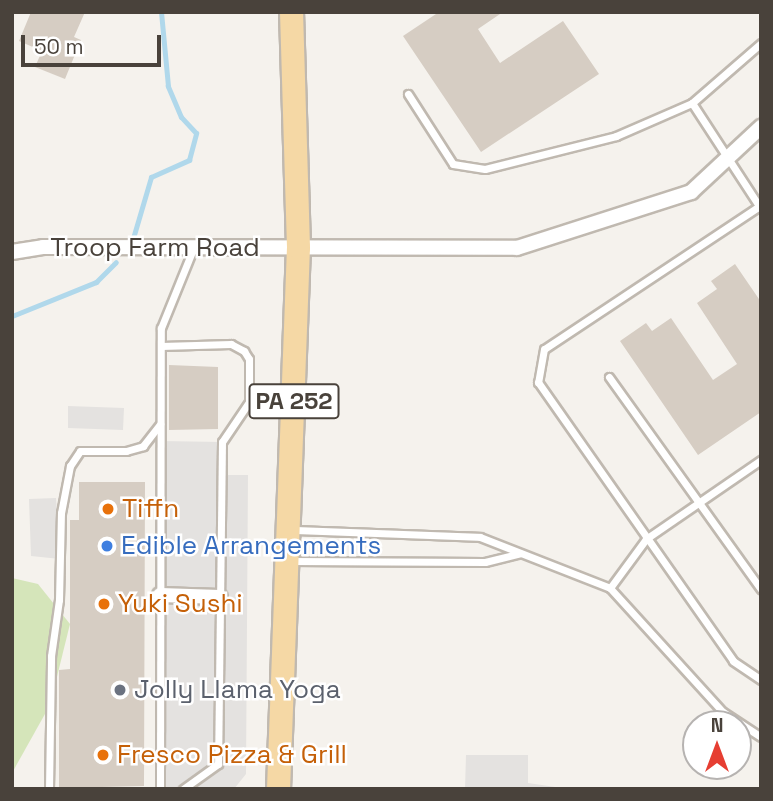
<!DOCTYPE html>
<style>
body{margin:0}
#map{position:relative;width:773px;height:801px;overflow:hidden;background:#f5f2ed;font-family:"Space Grotesk",sans-serif}
div>[style]{position:absolute}
[style*='--x']{left:calc(var(--x)*1px);top:calc(var(--y)*1px);width:calc(var(--w)*1px);rotate:calc(var(--a)*1deg)}
.green>*{inset:0;background:#d5e5ba}
.parking>*{inset:0;background:#e4e2e0}
.stream>*{height:5px;margin:-2.5px;padding:0 2.5px;transform-origin:2.5px;border-radius:2.5px;background:#b0d8eb}
.building>*{inset:0;background:#d6cdc3}
.roads{filter:drop-shadow(2px 0 #c0b9b0) drop-shadow(-2px 0 #c0b9b0) drop-shadow(0 2px #c0b9b0) drop-shadow(0 -2px #c0b9b0)}
.service>*{height:7px;margin:-3.5px;padding:0 3.5px;transform-origin:3.5px;border-radius:3.5px;background:#fff}
.minor>*{height:14px;margin:-7px;padding:0 7px;transform-origin:7px;border-radius:7px;background:#fff}
.primary>*{height:23px;margin:-11.5px;padding:0 11.5px;transform-origin:11.5px;border-radius:11.5px;background:#f5d8a5}
.dots>*{width:19px;height:19px;translate:-50% -50%;box-sizing:border-box;border:4px solid #fff;border-radius:50%}
span{translate:-50% -50%;white-space:nowrap;text-align:center;line-height:1.15;-webkit-text-stroke:5px #fff;paint-order:stroke}
.shield-label span{padding:2px 5px;background:#fff;border:2px solid;border-radius:5px;-webkit-text-stroke-width:0}
.shield-label{font-size:24px;color:#49423b;font-weight:700}
.street-label{font-size:26px;color:#49423b}
.food-label{font-size:26px;color:#c56008}
.left{translate:0 -50%;text-align:left}
.shop-label{font-size:26px;color:#366cbe}
.worship-label{font-size:26px;color:#5b616d}
.frame{position:absolute;inset:0;border:14px solid #49423b;pointer-events:none}
.north{position:absolute;left:682px;top:710px;width:70px;height:70px;box-sizing:border-box;background:#fff;border:2px solid #b6b3b1;border-radius:50%;rotate:0deg;font-size:19px;font-weight:700;line-height:28px;text-align:center;color:#49423b}
.north::after{content:'';display:block;margin:auto;width:24px;height:32px;background:#e63e32;clip-path:polygon(50% 0,100% 100%,50% 72%,0 100%)}
.scale{position:absolute;left:21px;top:35px;width:140px;height:32px;box-sizing:border-box;border:4px solid #49423b;border-top:0;padding-left:9px;font-size:21px;line-height:24px;white-space:nowrap;color:#49423b;-webkit-text-stroke:5px #fff;paint-order:stroke}
</style>
<div id="map">
<div class="green">
<div style="clip-path:polygon(12px 578px,38px 584px,70px 624px,50px 705px,12px 773px)"></div>
</div>
<div class="parking">
<div style="clip-path:polygon(68px 406px,124px 408px,123px 430px,68px 428px)"></div>
<div style="clip-path:polygon(160px 441px,222px 442px,222px 475px,248px 475px,246px 774px,234px 789px,59px 789px,159px 787px)"></div>
<div style="clip-path:polygon(56px 498px,60px 559px,31px 556px,29px 499px)"></div>
<div style="clip-path:polygon(466px 755px,528px 755px,528px 783px,569px 789px,465px 789px)"></div>
</div>
<div class="stream">
<div style="--x:131;--y:245;--w:71;--a:-73.6"></div>
<div style="--x:151;--y:177;--w:42;--a:-24.1"></div>
<div style="--x:189;--y:160;--w:28;--a:-75"></div>
<div style="--x:196;--y:133;--w:22;--a:-133"></div>
<div style="--x:181;--y:117;--w:34;--a:-113"></div>
<div style="--x:168;--y:86;--w:74;--a:-95.4"></div>
<div style="--x:12;--y:316;--w:91;--a:-22"></div>
<div style="--x:96;--y:282;--w:28;--a:-45"></div>
</div>
<div class="building">
<div style="clip-path:polygon(31px 12px,85px 12px,74px 37px,81px 40px,65px 79px,35px 67px,42px 51px,19px 41px)"></div>
<div style="clip-path:polygon(439px 12px,503px 12px,478px 29px,500px 63px,563px 21px,599px 74px,481px 152px,403px 36px)"></div>
<div style="clip-path:polygon(735px 264px,761px 302px,761px 412px,698px 455px,620px 341px,646px 323px,652px 331px,671px 318px,713px 380px,737px 364px,697px 303px,717px 289px,711px 281px)"></div>
<div style="clip-path:polygon(169px 365px,218px 367px,218px 429px,169px 430px)"></div>
<div style="clip-path:polygon(79px 482px,145px 482px,144px 786px,59px 788px,59px 670px,70px 669px,70px 520px,79px 520px)"></div>
</div>
<div class="roads">
<div class="service">
<div style="--x:408;--y:94;--w:83;--a:57.3"></div>
<div style="--x:453;--y:164;--w:32;--a:9"></div>
<div style="--x:485;--y:169;--w:135;--a:-14.1"></div>
<div style="--x:616;--y:136;--w:83;--a:-23.5"></div>
<div style="--x:692;--y:103;--w:126;--a:56.9"></div>
<div style="--x:692;--y:103;--w:91;--a:-41"></div>
<div style="--x:761;--y:205;--w:260;--a:146.4"></div>
<div style="--x:544;--y:349;--w:34;--a:100"></div>
<div style="--x:538;--y:382;--w:340;--a:55"></div>
<div style="--x:733;--y:661;--w:34;--a:34"></div>
<div style="--x:161;--y:346;--w:70;--a:-1.6"></div>
<div style="--x:231;--y:344;--w:15;--a:28"></div>
<div style="--x:244;--y:351;--w:9;--a:58"></div>
<div style="--x:249;--y:359;--w:43;--a:90"></div>
<div style="--x:249;--y:402;--w:48;--a:124"></div>
<div style="--x:222;--y:442;--w:322;--a:90.7"></div>
<div style="--x:218;--y:764;--w:43;--a:144.5"></div>
<div style="--x:609;--y:377;--w:261;--a:54.4"></div>
<div style="--x:292;--y:530;--w:188;--a:2.1"></div>
<div style="--x:480;--y:537;--w:140;--a:21.4"></div>
<div style="--x:610;--y:588;--w:61;--a:-53.7"></div>
<div style="--x:646;--y:539;--w:140;--a:-34.5"></div>
<div style="--x:291;--y:561;--w:194;--a:0.3"></div>
<div style="--x:485;--y:562;--w:36;--a:-14"></div>
<div style="--x:610;--y:588;--w:168;--a:47.7"></div>
<div style="--x:723;--y:712;--w:45;--a:33.3"></div>
<div style="--x:49;--y:789;--w:133;--a:-89.1"></div>
<div style="--x:51;--y:656;--w:57;--a:-81.9"></div>
<div style="--x:59;--y:600;--w:87;--a:-88.7"></div>
<div style="--x:61;--y:513;--w:48;--a:-79.2"></div>
<div style="--x:70;--y:466;--w:18;--a:-56"></div>
<div style="--x:80;--y:451;--w:46;--a:0"></div>
<div style="--x:126;--y:451;--w:18;--a:-16"></div>
<div style="--x:143;--y:446;--w:28;--a:-52"></div>
<div style="--x:160;--y:789;--w:461;--a:-89.9"></div>
<div style="--x:161;--y:328;--w:85;--a:-67.9"></div>
</div>
<div class="minor">
<div style="--x:12;--y:252;--w:31;--a:-9"></div>
<div style="--x:43;--y:247;--w:474;--a:0.1"></div>
<div style="--x:517;--y:248;--w:183;--a:-17.8"></div>
<div style="--x:691;--y:192;--w:96;--a:-42.9"></div>
<div style="--x:160;--y:595;--w:60;--a:1.9"></div>
</div>
<div class="primary">
<div style="--x:278;--y:789;--w:542;--a:-87.89"></div>
<div style="--x:298;--y:247;--w:235;--a:-91.7"></div>
</div>
</div>
<div class="dots">
<div style="left:108px;top:509px;background:#e8710a"></div>
<div style="left:107px;top:546px;background:#3f7fe0"></div>
<div style="left:104px;top:604px;background:#e8710a"></div>
<div style="left:120px;top:690px;background:#6b7280"></div>
<div style="left:103px;top:755px;background:#e8710a"></div>
</div>
<div class="shield-label">
<span style="left:294px;top:401px">PA 252</span>
</div>
<div class="street-label">
<span style="left:155px;top:248px">Troop Farm Road</span>
</div>
<div class="food-label">
<span class="left" style="left:122px;top:509px">Tiffn</span>
<span class="left" style="left:118px;top:604px">Yuki Sushi</span>
<span class="left" style="left:117px;top:755px">Fresco Pizza &amp; Grill</span>
</div>
<div class="shop-label">
<span class="left" style="left:121px;top:546px">Edible Arrangements</span>
</div>
<div class="worship-label">
<span class="left" style="left:134px;top:690px">Jolly Llama Yoga</span>
</div>
<div class="frame"></div>
<div class="north">N</div>
<div class="scale">50 m</div>
</div>
